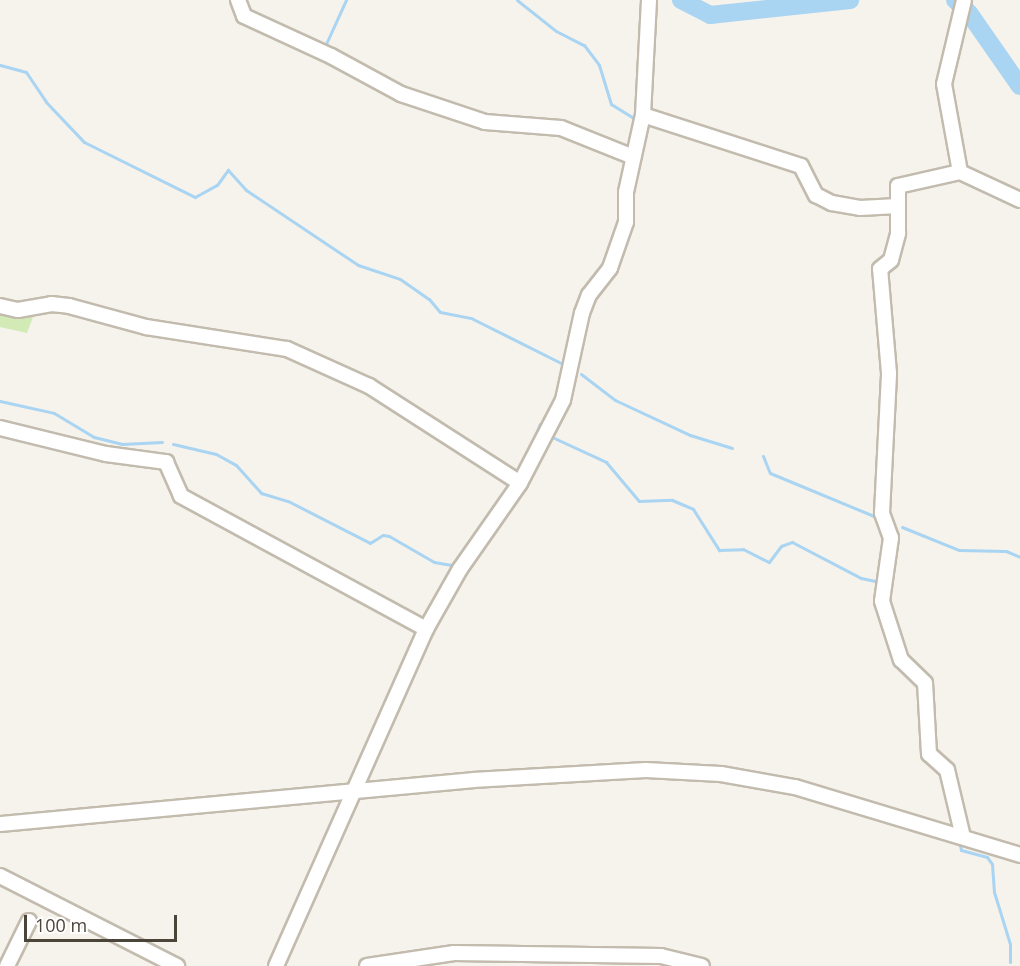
<!DOCTYPE html>
<style>
body{margin:0}
#map{position:relative;width:1020px;height:966px;overflow:hidden;background:#f6f3ec;font-family:"Open Sans",sans-serif}
div>[style]{position:absolute}
[style*='--x']{left:calc(var(--x)*1px);top:calc(var(--y)*1px);width:calc(var(--w)*1px);rotate:calc(var(--a)*1deg)}
.green>*{inset:0;background:#d2eab5}
.stream>*{height:3px;margin:-1.5px;padding:0 1.5px;transform-origin:1.5px;border-radius:1.5px;background:#a9d4f2}
.river>*{height:18px;margin:-9px;padding:0 9px;transform-origin:9px;border-radius:9px;background:#a9d4f2}
.roads{filter:drop-shadow(2px 0 #c2bbae) drop-shadow(-2px 0 #c2bbae) drop-shadow(0 2px #c2bbae) drop-shadow(0 -2px #c2bbae)}
.minor>*{height:14px;margin:-7px;padding:0 7px;transform-origin:7px;border-radius:7px;background:#fff}
span{translate:-50% -50%;white-space:nowrap;text-align:center;line-height:1.15;-webkit-text-stroke:4.5px #fff;paint-order:stroke}
.scale{position:absolute;left:24px;top:915px;width:153px;height:27px;box-sizing:border-box;border:3px solid #4b4439;border-top:0;padding-left:8px;font-size:18px;line-height:21px;white-space:nowrap;color:#4b4439;-webkit-text-stroke:4px #fff;paint-order:stroke}
</style>
<div id="map">
<div class="green">
<div style="clip-path:polygon(0 309px,35px 312px,27px 333px,0 327px)"></div>
</div>
<div class="stream">
<div style="--x:517;--y:0;--w:50;--a:38.5"></div>
<div style="--x:556;--y:31;--w:31;--a:27"></div>
<div style="--x:584;--y:45;--w:25;--a:53"></div>
<div style="--x:599;--y:65;--w:41;--a:72.9"></div>
<div style="--x:611;--y:104;--w:28;--a:32"></div>
<div style="--x:325;--y:46;--w:51;--a:-65.5"></div>
<div style="--x:0;--y:65;--w:27;--a:15"></div>
<div style="--x:26;--y:72;--w:36;--a:56"></div>
<div style="--x:46;--y:102;--w:55;--a:46.5"></div>
<div style="--x:84;--y:142;--w:124;--a:26.4"></div>
<div style="--x:195;--y:197;--w:25;--a:-29"></div>
<div style="--x:217;--y:185;--w:19;--a:-54"></div>
<div style="--x:228;--y:170;--w:27;--a:48"></div>
<div style="--x:246;--y:190;--w:135;--a:33.8"></div>
<div style="--x:358;--y:265;--w:44;--a:18.4"></div>
<div style="--x:400;--y:279;--w:35;--a:35"></div>
<div style="--x:429;--y:299;--w:17;--a:50"></div>
<div style="--x:440;--y:312;--w:32;--a:11"></div>
<div style="--x:471;--y:318;--w:105;--a:26.6"></div>
<div style="--x:581;--y:374;--w:43;--a:37.4"></div>
<div style="--x:615;--y:400;--w:83;--a:25"></div>
<div style="--x:690;--y:435;--w:44;--a:17.2"></div>
<div style="--x:0;--y:401;--w:55;--a:12.5"></div>
<div style="--x:54;--y:413;--w:47;--a:31"></div>
<div style="--x:94;--y:437;--w:29;--a:14"></div>
<div style="--x:122;--y:444;--w:40;--a:-2.9"></div>
<div style="--x:552;--y:437;--w:60;--a:24.8"></div>
<div style="--x:606;--y:462;--w:51;--a:49.8"></div>
<div style="--x:639;--y:501;--w:33;--a:-2"></div>
<div style="--x:672;--y:500;--w:23;--a:23"></div>
<div style="--x:693;--y:509;--w:49;--a:57.6"></div>
<div style="--x:719;--y:550;--w:24;--a:-2"></div>
<div style="--x:743;--y:549;--w:29;--a:27"></div>
<div style="--x:769;--y:562;--w:20;--a:-53"></div>
<div style="--x:781;--y:546;--w:12;--a:-20"></div>
<div style="--x:792;--y:542;--w:78;--a:27.6"></div>
<div style="--x:861;--y:578;--w:19;--a:12"></div>
<div style="--x:173;--y:444;--w:44;--a:13.1"></div>
<div style="--x:216;--y:454;--w:23;--a:29"></div>
<div style="--x:236;--y:465;--w:38;--a:48"></div>
<div style="--x:261;--y:493;--w:28;--a:17"></div>
<div style="--x:288;--y:501;--w:92;--a:27.1"></div>
<div style="--x:370;--y:543;--w:15;--a:-32"></div>
<div style="--x:383;--y:535;--w:6;--a:9"></div>
<div style="--x:389;--y:536;--w:52;--a:30"></div>
<div style="--x:434;--y:562;--w:22;--a:10"></div>
<div style="--x:529;--y:452;--w:30;--a:-69"></div>
<div style="--x:763;--y:456;--w:18;--a:68"></div>
<div style="--x:770;--y:473;--w:113;--a:22.5"></div>
<div style="--x:902;--y:527;--w:61;--a:22"></div>
<div style="--x:959;--y:550;--w:47;--a:1.2"></div>
<div style="--x:1006;--y:551;--w:15;--a:23"></div>
<div style="--x:927;--y:760;--w:17;--a:40"></div>
<div style="--x:960;--y:845;--w:5;--a:79"></div>
<div style="--x:961;--y:850;--w:27;--a:15"></div>
<div style="--x:987;--y:857;--w:9;--a:54"></div>
<div style="--x:992;--y:864;--w:28;--a:86"></div>
<div style="--x:994;--y:892;--w:54;--a:72.9"></div>
<div style="--x:1010;--y:944;--w:18;--a:90"></div>
</div>
<div class="river">
<div style="--x:681;--y:0;--w:33;--a:27"></div>
<div style="--x:710;--y:15;--w:141;--a:-6.1"></div>
<div style="--x:955;--y:0;--w:19;--a:43"></div>
<div style="--x:969;--y:13;--w:89;--a:55.1"></div>
</div>
<div class="roads">
<div class="minor">
<div style="--x:238;--y:0;--w:17;--a:69"></div>
<div style="--x:244;--y:16;--w:96;--a:24.7"></div>
<div style="--x:331;--y:56;--w:80;--a:28.5"></div>
<div style="--x:401;--y:94;--w:89;--a:18.4"></div>
<div style="--x:485;--y:122;--w:76;--a:4.5"></div>
<div style="--x:561;--y:128;--w:78;--a:21.9"></div>
<div style="--x:643;--y:115;--w:166;--a:17.9"></div>
<div style="--x:801;--y:166;--w:33;--a:63"></div>
<div style="--x:816;--y:195;--w:18;--a:27"></div>
<div style="--x:832;--y:203;--w:28;--a:10"></div>
<div style="--x:860;--y:208;--w:38;--a:-3"></div>
<div style="--x:960;--y:172;--w:89;--a:-100.3"></div>
<div style="--x:944;--y:84;--w:86;--a:-76.6"></div>
<div style="--x:0;--y:306;--w:18;--a:13"></div>
<div style="--x:18;--y:310;--w:34;--a:-10"></div>
<div style="--x:51;--y:304;--w:18;--a:6"></div>
<div style="--x:69;--y:306;--w:80;--a:15.3"></div>
<div style="--x:146;--y:327;--w:143;--a:8.9"></div>
<div style="--x:287;--y:349;--w:90;--a:24.3"></div>
<div style="--x:369;--y:386;--w:179;--a:32.7"></div>
<div style="--x:0;--y:428;--w:109;--a:13.8"></div>
<div style="--x:106;--y:454;--w:61;--a:7.6"></div>
<div style="--x:166;--y:462;--w:37;--a:66"></div>
<div style="--x:181;--y:496;--w:279;--a:28.5"></div>
<div style="--x:0;--y:824;--w:475;--a:-5.3"></div>
<div style="--x:473;--y:780;--w:173;--a:-3.3"></div>
<div style="--x:646;--y:770;--w:75;--a:3.1"></div>
<div style="--x:721;--y:774;--w:75;--a:10"></div>
<div style="--x:795;--y:787;--w:235;--a:16.8"></div>
<div style="--x:963;--y:837;--w:69;--a:-103.4"></div>
<div style="--x:947;--y:770;--w:24;--a:-138"></div>
<div style="--x:929;--y:754;--w:71;--a:-93.2"></div>
<div style="--x:925;--y:683;--w:33;--a:-136"></div>
<div style="--x:901;--y:660;--w:62;--a:-107.9"></div>
<div style="--x:882;--y:601;--w:64;--a:-81.9"></div>
<div style="--x:891;--y:538;--w:27;--a:-110"></div>
<div style="--x:882;--y:513;--w:140;--a:-87.1"></div>
<div style="--x:889;--y:373;--w:104;--a:-94.9"></div>
<div style="--x:880;--y:269;--w:14;--a:-39"></div>
<div style="--x:891;--y:260;--w:28;--a:-75"></div>
<div style="--x:898;--y:233;--w:47;--a:-90"></div>
<div style="--x:898;--y:186;--w:64;--a:-12.7"></div>
<div style="--x:960;--y:172;--w:66;--a:25"></div>
<div style="--x:0;--y:876;--w:199;--a:27"></div>
<div style="--x:7;--y:966;--w:50;--a:-63.9"></div>
<div style="--x:276;--y:966;--w:369;--a:-66"></div>
<div style="--x:426;--y:629;--w:69;--a:-60.5"></div>
<div style="--x:460;--y:569;--w:105;--a:-55.1"></div>
<div style="--x:520;--y:483;--w:93;--a:-62.6"></div>
<div style="--x:563;--y:400;--w:89;--a:-77.7"></div>
<div style="--x:582;--y:313;--w:19;--a:-69"></div>
<div style="--x:589;--y:295;--w:34;--a:-52"></div>
<div style="--x:610;--y:268;--w:49;--a:-70.8"></div>
<div style="--x:626;--y:222;--w:30;--a:-90"></div>
<div style="--x:626;--y:192;--w:79;--a:-77.6"></div>
<div style="--x:643;--y:115;--w:115;--a:-87"></div>
<div style="--x:367;--y:966;--w:88;--a:-8.5"></div>
<div style="--x:454;--y:953;--w:207;--a:0.8"></div>
<div style="--x:661;--y:956;--w:42;--a:13.7"></div>
</div>
</div>
<div class="scale">100 m</div>
</div>
